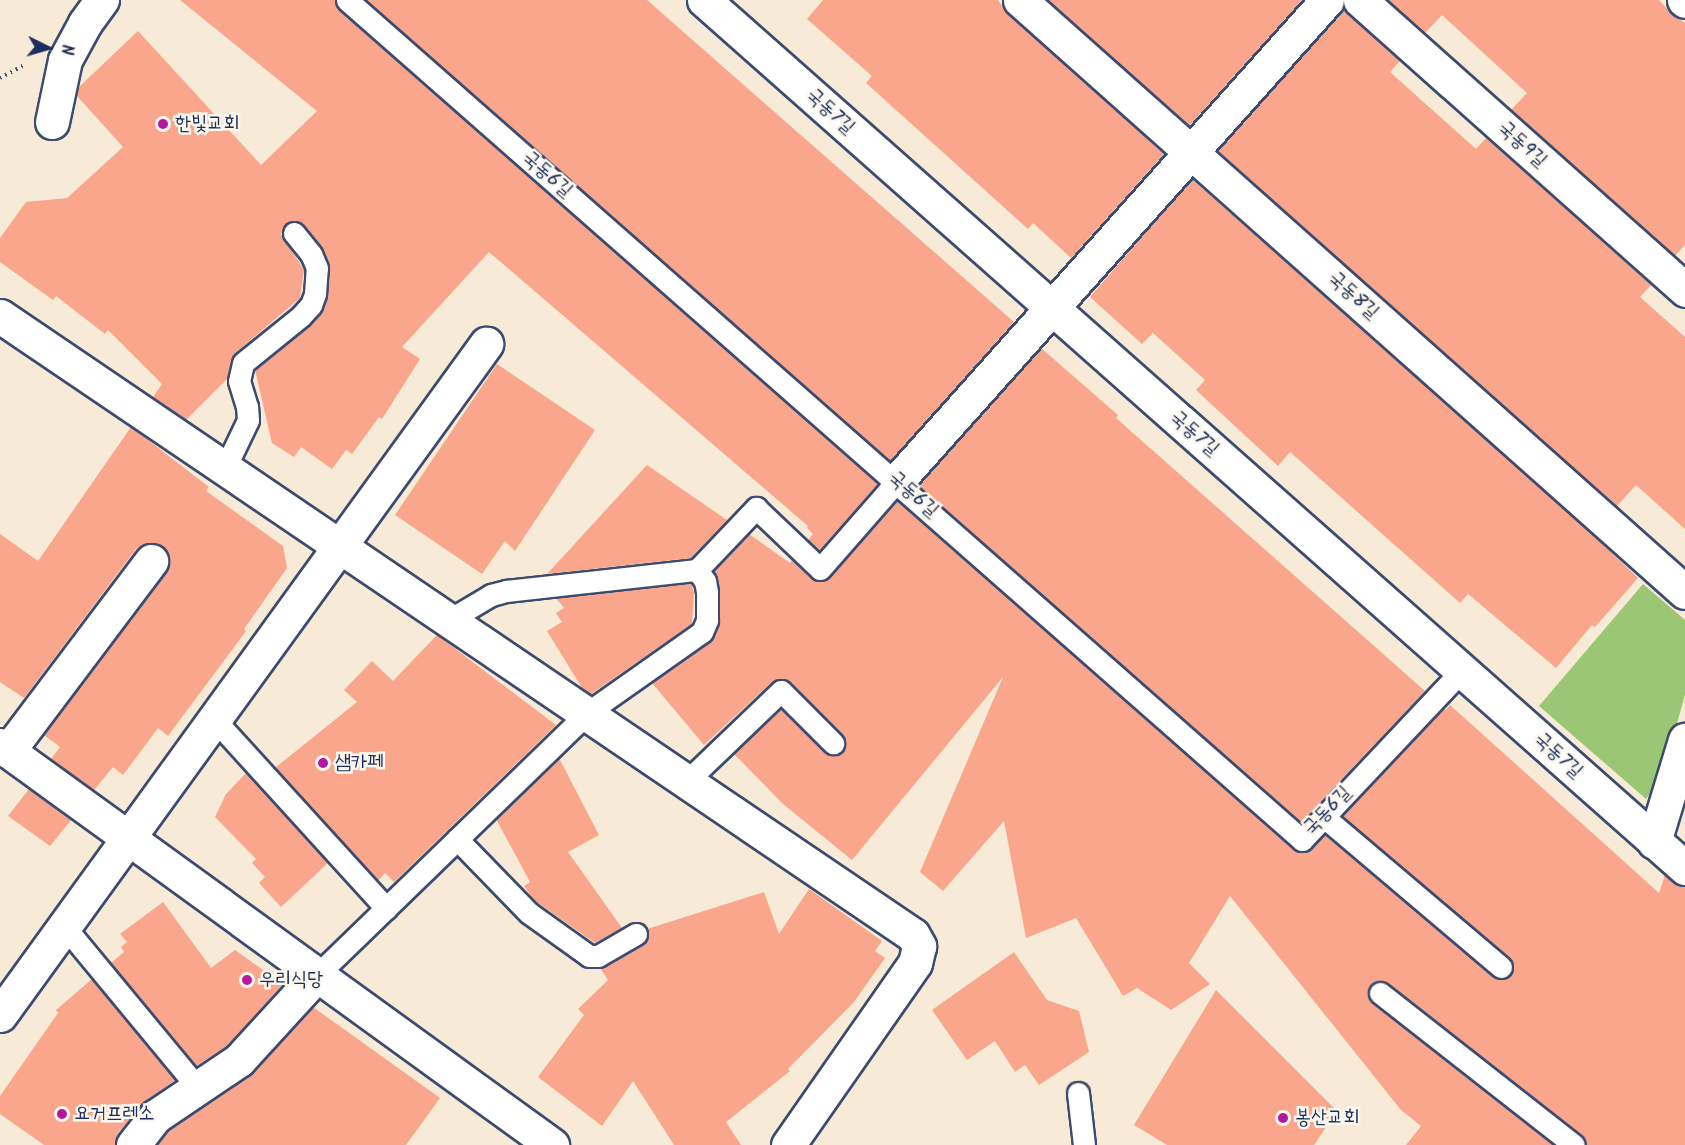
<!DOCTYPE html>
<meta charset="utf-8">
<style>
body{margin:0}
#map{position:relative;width:1685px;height:1145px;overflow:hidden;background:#f7ebd7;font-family:Kalam,"Poor Story",sans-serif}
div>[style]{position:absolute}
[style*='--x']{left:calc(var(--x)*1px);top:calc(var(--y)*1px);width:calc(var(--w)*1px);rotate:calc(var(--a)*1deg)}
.green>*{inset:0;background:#9bc774}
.building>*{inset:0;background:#f9a68c}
.path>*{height:4px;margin-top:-2px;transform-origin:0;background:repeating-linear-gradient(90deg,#3c4b70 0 1.5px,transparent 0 6px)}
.roads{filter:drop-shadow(2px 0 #3c4b70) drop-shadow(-2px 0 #3c4b70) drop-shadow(0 2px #3c4b70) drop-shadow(0 -2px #3c4b70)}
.service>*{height:21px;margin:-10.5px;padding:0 10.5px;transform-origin:10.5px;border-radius:10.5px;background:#fff}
.minor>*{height:33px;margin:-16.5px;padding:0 16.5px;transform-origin:16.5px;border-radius:16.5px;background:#fff}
.dots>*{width:16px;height:16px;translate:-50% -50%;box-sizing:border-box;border:3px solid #fbf7ec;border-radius:50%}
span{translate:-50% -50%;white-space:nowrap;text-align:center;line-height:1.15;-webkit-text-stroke:5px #fbf7ec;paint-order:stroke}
.street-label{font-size:20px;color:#1b2f5e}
.poi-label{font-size:20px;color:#1b2f5e}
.left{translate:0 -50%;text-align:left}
.north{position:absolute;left:18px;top:18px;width:60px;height:60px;-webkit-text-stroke:4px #fbf7ec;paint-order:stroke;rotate:95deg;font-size:16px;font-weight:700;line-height:24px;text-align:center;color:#1b2f5e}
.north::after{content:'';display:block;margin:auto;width:21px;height:27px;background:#1b2f5e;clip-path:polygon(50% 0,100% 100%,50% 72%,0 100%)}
</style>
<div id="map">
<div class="green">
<div style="clip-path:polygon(1643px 584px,1685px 620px,1685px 695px,1661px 780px,1646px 799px,1539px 706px)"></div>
</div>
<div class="building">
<div style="clip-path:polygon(180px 0,335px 0,339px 10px,878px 484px,819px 551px,808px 540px,813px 534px,807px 528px,808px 526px,489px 252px,402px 347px,420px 359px,382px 419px,379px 417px,352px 454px,346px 450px,332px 469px,301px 447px,294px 457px,272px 443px,255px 370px,310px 325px,321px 313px,327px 298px,329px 263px,321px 246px,298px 221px,286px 224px,281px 234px,304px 270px,300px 298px,235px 353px,227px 379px,186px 420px,153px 397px,162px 384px,108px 330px,105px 334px,56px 296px,53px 300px,0 262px,0 238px,26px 202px,67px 198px,123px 147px,77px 96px,79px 87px,138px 31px,261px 165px,317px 111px)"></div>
<div style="clip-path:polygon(366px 0,647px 0,1014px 322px,890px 461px)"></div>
<div style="clip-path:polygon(823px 0,998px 0,1008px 14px,1164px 154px,1071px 258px,1033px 223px,1028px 229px,866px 83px,872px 76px,807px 19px)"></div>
<div style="clip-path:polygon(1048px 0,1302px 0,1189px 126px)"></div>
<div style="clip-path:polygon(1388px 0,1659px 0,1672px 14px,1685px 23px,1685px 245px,1675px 256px,1511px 110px,1527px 93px,1442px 15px,1425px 33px)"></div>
<div style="clip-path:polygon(1343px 8px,1400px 61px,1390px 72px,1476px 149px,1486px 138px,1651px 285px,1640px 297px,1685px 337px,1685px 529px,1636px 485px,1617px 506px,1217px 151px)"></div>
<div style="clip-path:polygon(1192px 179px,1592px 534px,1638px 578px,1595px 627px,1592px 625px,1556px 668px,1468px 594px,1460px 603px,1290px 452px,1278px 466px,1196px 390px,1205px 380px,1153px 333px,1142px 344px,1090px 297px)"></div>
<div style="clip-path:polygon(1041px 348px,1118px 415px,1116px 418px,1425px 691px,1301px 822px,918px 485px)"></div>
<div style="clip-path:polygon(497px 364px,595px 430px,515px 551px,505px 541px,482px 574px,395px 515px)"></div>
<div style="clip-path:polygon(131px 427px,209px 487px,206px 491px,283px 546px,287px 568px,244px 629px,246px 631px,168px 736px,158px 728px,123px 775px,113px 767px,94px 790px,51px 759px,60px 747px,44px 735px,166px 572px,169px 564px,168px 554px,163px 546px,154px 543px,144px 544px,136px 549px,24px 698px,0 682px,0 534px,38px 561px)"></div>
<div style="clip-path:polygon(647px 465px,727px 520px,691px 558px,547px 574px)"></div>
<div style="clip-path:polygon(897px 501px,1294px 850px,1306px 852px,1325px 834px,1493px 977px,1505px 979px,1511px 975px,1513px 963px,1509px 957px,1342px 816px,1444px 708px,1446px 710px,1450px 705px,1659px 893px,1665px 875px,1673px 882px,1685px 886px,1685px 1145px,1586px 1145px,1582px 1135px,1388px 983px,1376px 981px,1368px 991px,1372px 1003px,1553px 1145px,1406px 1145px,1421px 1126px,1401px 1110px,1230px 896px,1189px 963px,1210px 984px,1171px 1010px,1137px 988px,1123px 996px,1076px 918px,1026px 938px,1004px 821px,943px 891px,920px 872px,1003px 677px,852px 860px,783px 804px,734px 754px,781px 709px,824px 752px,836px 755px,842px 752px,845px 746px,842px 734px,790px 682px,784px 679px,773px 681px,704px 745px,652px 683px,714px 637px,720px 620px,720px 592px,714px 571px,749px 534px,790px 563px,792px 560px,812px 579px,824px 581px)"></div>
<div style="clip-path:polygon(691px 583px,694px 593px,692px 624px,591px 694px,582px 688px,547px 631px,562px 622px,556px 613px,564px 608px,556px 598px)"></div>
<div style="clip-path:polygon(437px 635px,556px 725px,394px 882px,385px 873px,378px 881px,275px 768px,357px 702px,344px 690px,372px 661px,393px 681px)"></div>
<div style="clip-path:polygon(559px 758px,599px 835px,568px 852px,622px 928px,595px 943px,534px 900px,524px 886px,530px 882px,496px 819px)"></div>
<div style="clip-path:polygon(246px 773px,328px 863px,281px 907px,259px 883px,265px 877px,252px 863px,256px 859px,215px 817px,226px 794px)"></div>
<div style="clip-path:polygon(29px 789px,71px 820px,50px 846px,8px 816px)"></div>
<div style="clip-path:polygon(809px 889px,882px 941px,875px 951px,885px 958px,854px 1002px,788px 1069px,790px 1071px,726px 1122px,741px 1145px,674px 1145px,633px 1081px,602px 1126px,538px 1077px,584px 1015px,578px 1009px,608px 980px,600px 968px,643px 945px,647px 940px,647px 929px,764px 892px,779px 934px)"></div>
<div style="clip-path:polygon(163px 902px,211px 968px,235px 950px,283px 984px,227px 1046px,196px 1066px,111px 963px,124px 952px,121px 947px,127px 942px,120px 934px)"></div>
<div style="clip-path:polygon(1014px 952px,1047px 1000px,1079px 1011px,1089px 1052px,1039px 1085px,1025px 1065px,1015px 1072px,995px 1041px,967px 1060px,932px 1010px)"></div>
<div style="clip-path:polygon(92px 979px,175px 1080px,142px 1104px,118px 1133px,115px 1145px,44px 1145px,0 1114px,0 1096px,58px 1013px,56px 1010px)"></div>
<div style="clip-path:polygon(1216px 990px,1337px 1111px,1314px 1145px,1167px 1145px,1134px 1125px)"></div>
<div style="clip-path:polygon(313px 1007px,440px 1098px,406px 1145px,157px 1145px,169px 1130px,253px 1073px)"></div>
</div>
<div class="path">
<div style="--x:0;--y:78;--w:26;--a:-28"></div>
</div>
<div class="roads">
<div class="service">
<div style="--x:347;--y:0;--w:1272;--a:41.33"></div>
<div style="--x:1302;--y:840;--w:233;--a:-46.7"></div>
<div style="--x:225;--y:468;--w:53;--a:-64.4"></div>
<div style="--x:248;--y:420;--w:13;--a:-94"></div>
<div style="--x:247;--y:407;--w:27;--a:-107"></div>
<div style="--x:239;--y:381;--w:18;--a:-77"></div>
<div style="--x:243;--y:363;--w:75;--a:-39"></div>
<div style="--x:301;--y:316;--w:15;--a:-48"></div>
<div style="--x:311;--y:305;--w:12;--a:-70"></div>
<div style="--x:315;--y:294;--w:26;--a:-86"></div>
<div style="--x:317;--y:268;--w:15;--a:-113"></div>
<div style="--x:311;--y:254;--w:27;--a:-129"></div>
<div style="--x:449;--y:620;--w:49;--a:-30.8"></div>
<div style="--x:491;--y:595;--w:16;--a:-15"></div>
<div style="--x:506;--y:591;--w:192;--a:-6.3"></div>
<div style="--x:697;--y:570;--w:86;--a:-46.4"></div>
<div style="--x:756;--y:508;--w:88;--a:43.6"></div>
<div style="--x:820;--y:569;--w:117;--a:-48.8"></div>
<div style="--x:214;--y:719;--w:256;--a:47.7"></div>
<div style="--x:687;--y:781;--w:130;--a:-43.8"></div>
<div style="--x:781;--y:691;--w:74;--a:45"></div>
<div style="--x:1324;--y:817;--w:232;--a:40.3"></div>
<div style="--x:457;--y:839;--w:103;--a:45.8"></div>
<div style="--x:529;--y:913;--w:74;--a:35.6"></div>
<div style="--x:589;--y:956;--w:9;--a:0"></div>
<div style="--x:598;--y:956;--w:44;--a:-30.1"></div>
<div style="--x:64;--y:926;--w:210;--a:50.4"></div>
<div style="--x:317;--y:975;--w:376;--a:-44.1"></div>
<div style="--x:587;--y:713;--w:141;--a:-35.2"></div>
<div style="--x:702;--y:632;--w:13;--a:-67"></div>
<div style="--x:707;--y:620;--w:28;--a:-90"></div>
<div style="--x:707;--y:592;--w:11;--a:-100"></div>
<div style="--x:705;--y:581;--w:14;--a:-126"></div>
<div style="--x:1380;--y:993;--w:246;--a:38.1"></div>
<div style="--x:1078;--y:1093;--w:52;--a:83.4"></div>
</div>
<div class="minor">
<div style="--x:704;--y:0;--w:1310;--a:41.5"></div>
<div style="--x:1020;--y:0;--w:890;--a:41.68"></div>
<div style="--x:1360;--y:0;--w:436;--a:41.7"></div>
<div style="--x:1684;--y:0;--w:1;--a:45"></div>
<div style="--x:52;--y:122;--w:63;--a:-78.2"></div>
<div style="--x:65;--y:60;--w:42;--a:-61.6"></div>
<div style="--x:85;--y:23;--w:29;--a:-54"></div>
<div style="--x:0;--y:316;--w:1103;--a:34.14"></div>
<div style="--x:913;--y:935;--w:13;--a:61"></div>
<div style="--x:919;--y:946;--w:17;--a:103"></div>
<div style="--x:915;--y:963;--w:222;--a:124.9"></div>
<div style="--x:897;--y:481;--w:645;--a:-48.2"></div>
<div style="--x:0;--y:745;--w:682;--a:35.93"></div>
<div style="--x:8;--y:751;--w:238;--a:-53"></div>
<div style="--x:1654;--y:842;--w:107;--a:-73.1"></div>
<div style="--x:0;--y:1015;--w:829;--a:-54.08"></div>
<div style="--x:133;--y:1145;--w:37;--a:-52"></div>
<div style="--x:156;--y:1116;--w:100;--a:-34"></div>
<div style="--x:239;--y:1060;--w:115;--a:-47.5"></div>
</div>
</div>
<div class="dots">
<div style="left:163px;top:124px;background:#b5179e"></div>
<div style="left:323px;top:763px;background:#b5179e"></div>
<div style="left:247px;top:980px;background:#b5179e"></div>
<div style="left:62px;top:1114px;background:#b5179e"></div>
<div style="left:1283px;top:1118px;background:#b5179e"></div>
</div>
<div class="street-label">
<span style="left:830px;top:112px;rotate:42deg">국동7길</span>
<span style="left:1522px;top:145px;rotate:42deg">국동9길</span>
<span style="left:547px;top:175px;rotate:41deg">국동6길</span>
<span style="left:1353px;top:296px;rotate:42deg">국동8길</span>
<span style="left:1194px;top:434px;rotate:41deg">국동7길</span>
<span style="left:913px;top:495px;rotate:41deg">국동6길</span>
<span style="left:1558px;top:756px;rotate:42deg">국동7길</span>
<span style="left:1328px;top:811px;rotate:-46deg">국동6길</span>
</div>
<div class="poi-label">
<span class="left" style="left:175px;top:124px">한빛교회</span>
<span class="left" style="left:335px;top:763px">샘카페</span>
<span class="left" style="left:259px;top:980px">우리식당</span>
<span class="left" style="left:74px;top:1114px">요거프레소</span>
<span class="left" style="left:1295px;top:1118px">봉산교회</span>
</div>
<div class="north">N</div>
</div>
